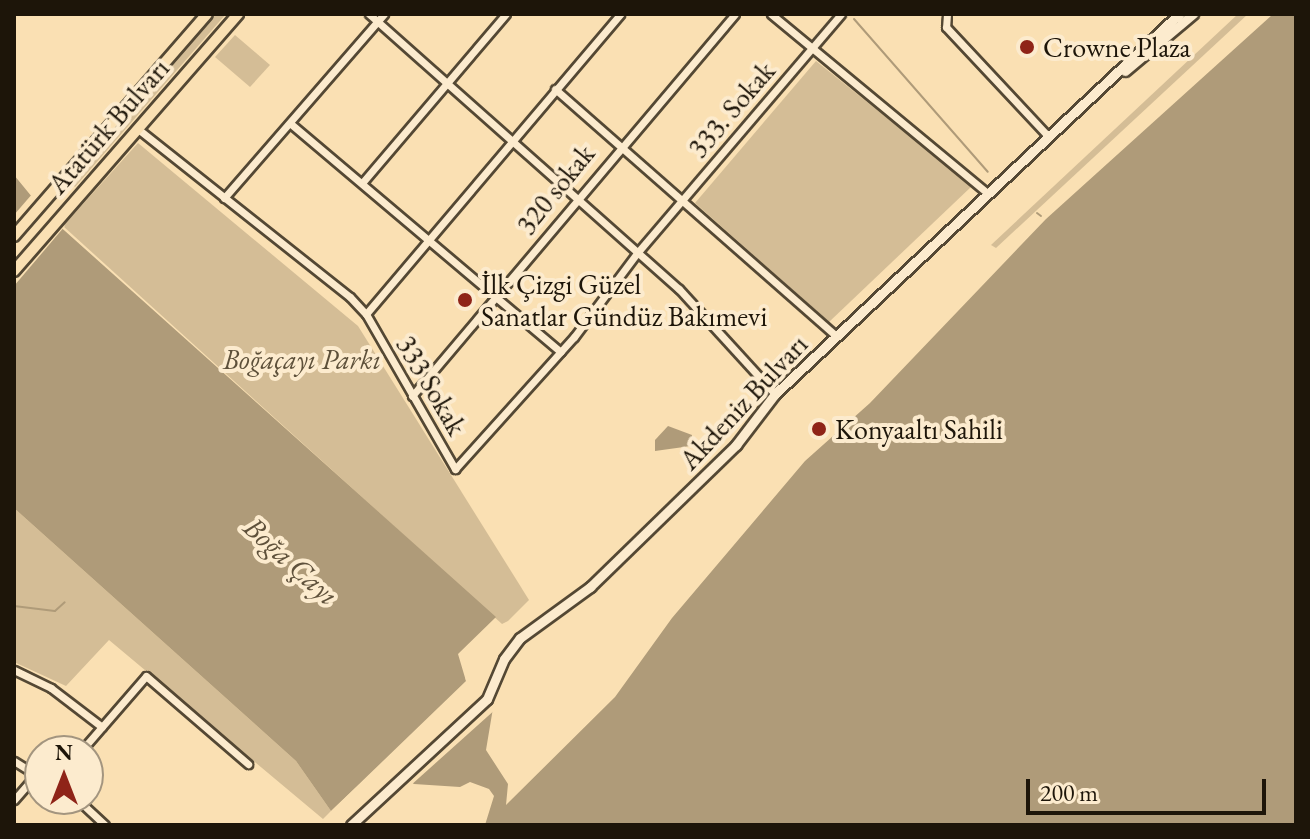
<!DOCTYPE html>
<meta charset="utf-8">
<style>
body{margin:0}
#map{position:relative;width:1310px;height:839px;overflow:hidden;background:#fae0b3;font-family:"EB Garamond",serif}
div>[style]{position:absolute}
[style*='--x']{left:calc(var(--x)*1px);top:calc(var(--y)*1px);width:calc(var(--w)*1px);rotate:calc(var(--a)*1deg)}
.green>*{inset:0;background:#d4bd96}
.water>*{inset:0;background:#af9b79}
.pier>*{inset:0;background:#fae0b3}
.stream>*{height:2px;margin:-1px;padding:0 1px;transform-origin:1px;border-radius:1px;background:#af9b79}
.roads{filter:drop-shadow(2px 0 #544834) drop-shadow(-2px 0 #544834) drop-shadow(0 2px #544834) drop-shadow(0 -2px #544834)}
.street>*{height:7px;margin:-3.5px;padding:0 3.5px;transform-origin:3.5px;border-radius:3.5px;background:#fcebce}
.secondary>*{height:9px;margin:-4.5px;padding:0 4.5px;transform-origin:4.5px;border-radius:4.5px;background:#fcebce}
.primary>*{height:10px;margin:-5px;padding:0 5px;transform-origin:5px;border-radius:5px;background:#fae0b3}
.dots>*{width:22px;height:22px;translate:-50% -50%;box-sizing:border-box;border:4px solid #fcebce;border-radius:50%}
span{translate:-50% -50%;white-space:nowrap;text-align:center;line-height:1.15;-webkit-text-stroke:8px #fcebce;paint-order:stroke}
.poi-label{font-size:28px;color:#1d1509}
.left{translate:0 -50%;text-align:left}
.street-label{font-size:28px;color:#1d1509}
.park-label{font-size:28px;color:#5d503a;font-style:italic}
.water-label{font-size:30px;color:#5f513b;font-style:italic}
.frame{position:absolute;inset:0;border:16px solid #1d1509;pointer-events:none}
.north{position:absolute;left:24px;top:735px;width:80px;height:80px;box-sizing:border-box;background:#fcebce;border:2px solid #a3957f;border-radius:50%;rotate:0deg;font-size:22px;font-weight:700;line-height:32px;text-align:center;color:#1d1509}
.north::after{content:'';display:block;margin:auto;width:28px;height:36px;background:#8f2418;clip-path:polygon(50% 0,100% 100%,50% 72%,0 100%)}
.scale{position:absolute;left:1026px;top:779px;width:240px;height:36px;box-sizing:border-box;border:4px solid #1d1509;border-top:0;padding-left:10px;font-size:24px;line-height:28px;white-space:nowrap;color:#1d1509;-webkit-text-stroke:6px #fcebce;paint-order:stroke}
</style>
<div id="map">
<div class="green">
<div style="clip-path:polygon(216px 14px,226px 14px,75px 187px,68px 180px)"></div>
<div style="clip-path:polygon(1238px 14px,1248px 14px,996px 248px,991px 245px)"></div>
<div style="clip-path:polygon(235px 35px,270px 65px,250px 87px,215px 57px)"></div>
<div style="clip-path:polygon(816px 61px,972px 186px,829px 322px,695px 203px)"></div>
<div style="clip-path:polygon(138px 143px,358px 326px,529px 600px,508px 621px,502px 624px,63px 226px)"></div>
<div style="clip-path:polygon(14px 508px,296px 761px,331px 811px,323px 819px,109px 640px,66px 686px,14px 662px)"></div>
</div>
<div class="water">
<div style="clip-path:polygon(1273px 14px,1296px 14px,1296px 825px,485px 825px,494px 796px,489px 789px,470px 782px,460px 787px,414px 784px,381px 764px,331px 811px,296px 761px,14px 508px,14px 175px,46px 214px,496px 617px,458px 654px,466px 681px,493px 708px,486px 750px,508px 784px,506px 805px,615px 697px,672px 618px,805px 461px,870px 403px,1046px 219px)"></div>
<div style="clip-path:polygon(668px 426px,692px 435px,691px 446px,655px 451px,655px 440px)"></div>
</div>
<div class="pier">
<div style="clip-path:polygon(33px 193px,65px 226px,14px 286px,14px 215px)"></div>
<div style="clip-path:polygon(462px 658px,470px 679px,497px 708px,410px 786px,382px 768px,328px 814px,466px 681px)"></div>
</div>
<div class="stream">
<div style="--x:854;--y:19;--w:203;--a:48.8"></div>
<div style="--x:1037;--y:213;--w:5;--a:37"></div>
<div style="--x:14;--y:606;--w:41;--a:7"></div>
<div style="--x:55;--y:611;--w:13;--a:-42"></div>
</div>
<div class="roads">
<div class="street">
<div style="--x:369;--y:14;--w:414;--a:41.6"></div>
<div style="--x:679;--y:289;--w:142;--a:47.6"></div>
<div style="--x:771;--y:14;--w:279;--a:39.6"></div>
<div style="--x:947;--y:14;--w:13;--a:94"></div>
<div style="--x:946;--y:27;--w:146;--a:46.9"></div>
<div style="--x:555;--y:89;--w:374;--a:41.3"></div>
<div style="--x:291;--y:124;--w:353;--a:40.2"></div>
<div style="--x:138;--y:129;--w:270;--a:38.4"></div>
<div style="--x:350;--y:297;--w:23;--a:47"></div>
<div style="--x:366;--y:314;--w:179;--a:60.1"></div>
<div style="--x:455;--y:469;--w:178;--a:-48"></div>
<div style="--x:574;--y:337;--w:105;--a:-53.1"></div>
<div style="--x:637;--y:253;--w:314;--a:-49.5"></div>
<div style="--x:362;--y:183;--w:222;--a:-49.6"></div>
<div style="--x:224;--y:198;--w:244;--a:-49"></div>
<div style="--x:366;--y:314;--w:393;--a:-49.7"></div>
<div style="--x:412;--y:396;--w:500;--a:-49.78"></div>
<div style="--x:14;--y:670;--w:41;--a:25.9"></div>
<div style="--x:51;--y:688;--w:64;--a:37.4"></div>
<div style="--x:81;--y:751;--w:99;--a:-49.1"></div>
<div style="--x:146;--y:676;--w:135;--a:40.8"></div>
<div style="--x:14;--y:761;--w:31;--a:32"></div>
<div style="--x:77;--y:799;--w:38;--a:43"></div>
<div style="--x:14;--y:800;--w:32;--a:-49"></div>
</div>
<div class="secondary">
<div style="--x:1125;--y:71;--w:89;--a:-40"></div>
<div style="--x:351;--y:825;--w:185;--a:-42.8"></div>
<div style="--x:487;--y:699;--w:43;--a:-67"></div>
<div style="--x:504;--y:659;--w:26;--a:-53"></div>
<div style="--x:520;--y:638;--w:87;--a:-36.1"></div>
<div style="--x:590;--y:587;--w:204;--a:-44.2"></div>
<div style="--x:736;--y:445;--w:64;--a:-52.6"></div>
<div style="--x:775;--y:394;--w:555;--a:-43.25"></div>
</div>
<div class="primary">
<div style="--x:14;--y:236;--w:294;--a:-49"></div>
<div style="--x:14;--y:271;--w:341;--a:-48.9"></div>
</div>
</div>
<div class="dots">
<div style="left:1027px;top:47px;background:#8f2418"></div>
<div style="left:465px;top:300px;background:#8f2418"></div>
<div style="left:819px;top:429px;background:#8f2418"></div>
</div>
<div class="poi-label">
<span class="left" style="left:1043px;top:47px">Crowne Plaza</span>
<span class="left" style="left:481px;top:300px">İlk Çizgi Güzel<br>Sanatlar Gündüz Bakımevi</span>
<span class="left" style="left:835px;top:429px">Konyaaltı Sahili</span>
</div>
<div class="street-label">
<span style="left:731px;top:109px;rotate:-49deg">333. Sokak</span>
<span style="left:108px;top:126px;rotate:-49deg">Atatürk Bulvarı</span>
<span style="left:555px;top:189px;rotate:-51deg">320 sokak</span>
<span style="left:432px;top:385px;rotate:60deg">333 Sokak</span>
<span style="left:743px;top:402px;rotate:-47deg">Akdeniz Bulvarı</span>
</div>
<div class="park-label">
<span style="left:302px;top:359px">Boğaçayı Parkı</span>
</div>
<div class="water-label">
<span style="left:291px;top:561px;rotate:42deg">Boğa Çayı</span>
</div>
<div class="frame"></div>
<div class="north">N</div>
<div class="scale">200 m</div>
</div>
